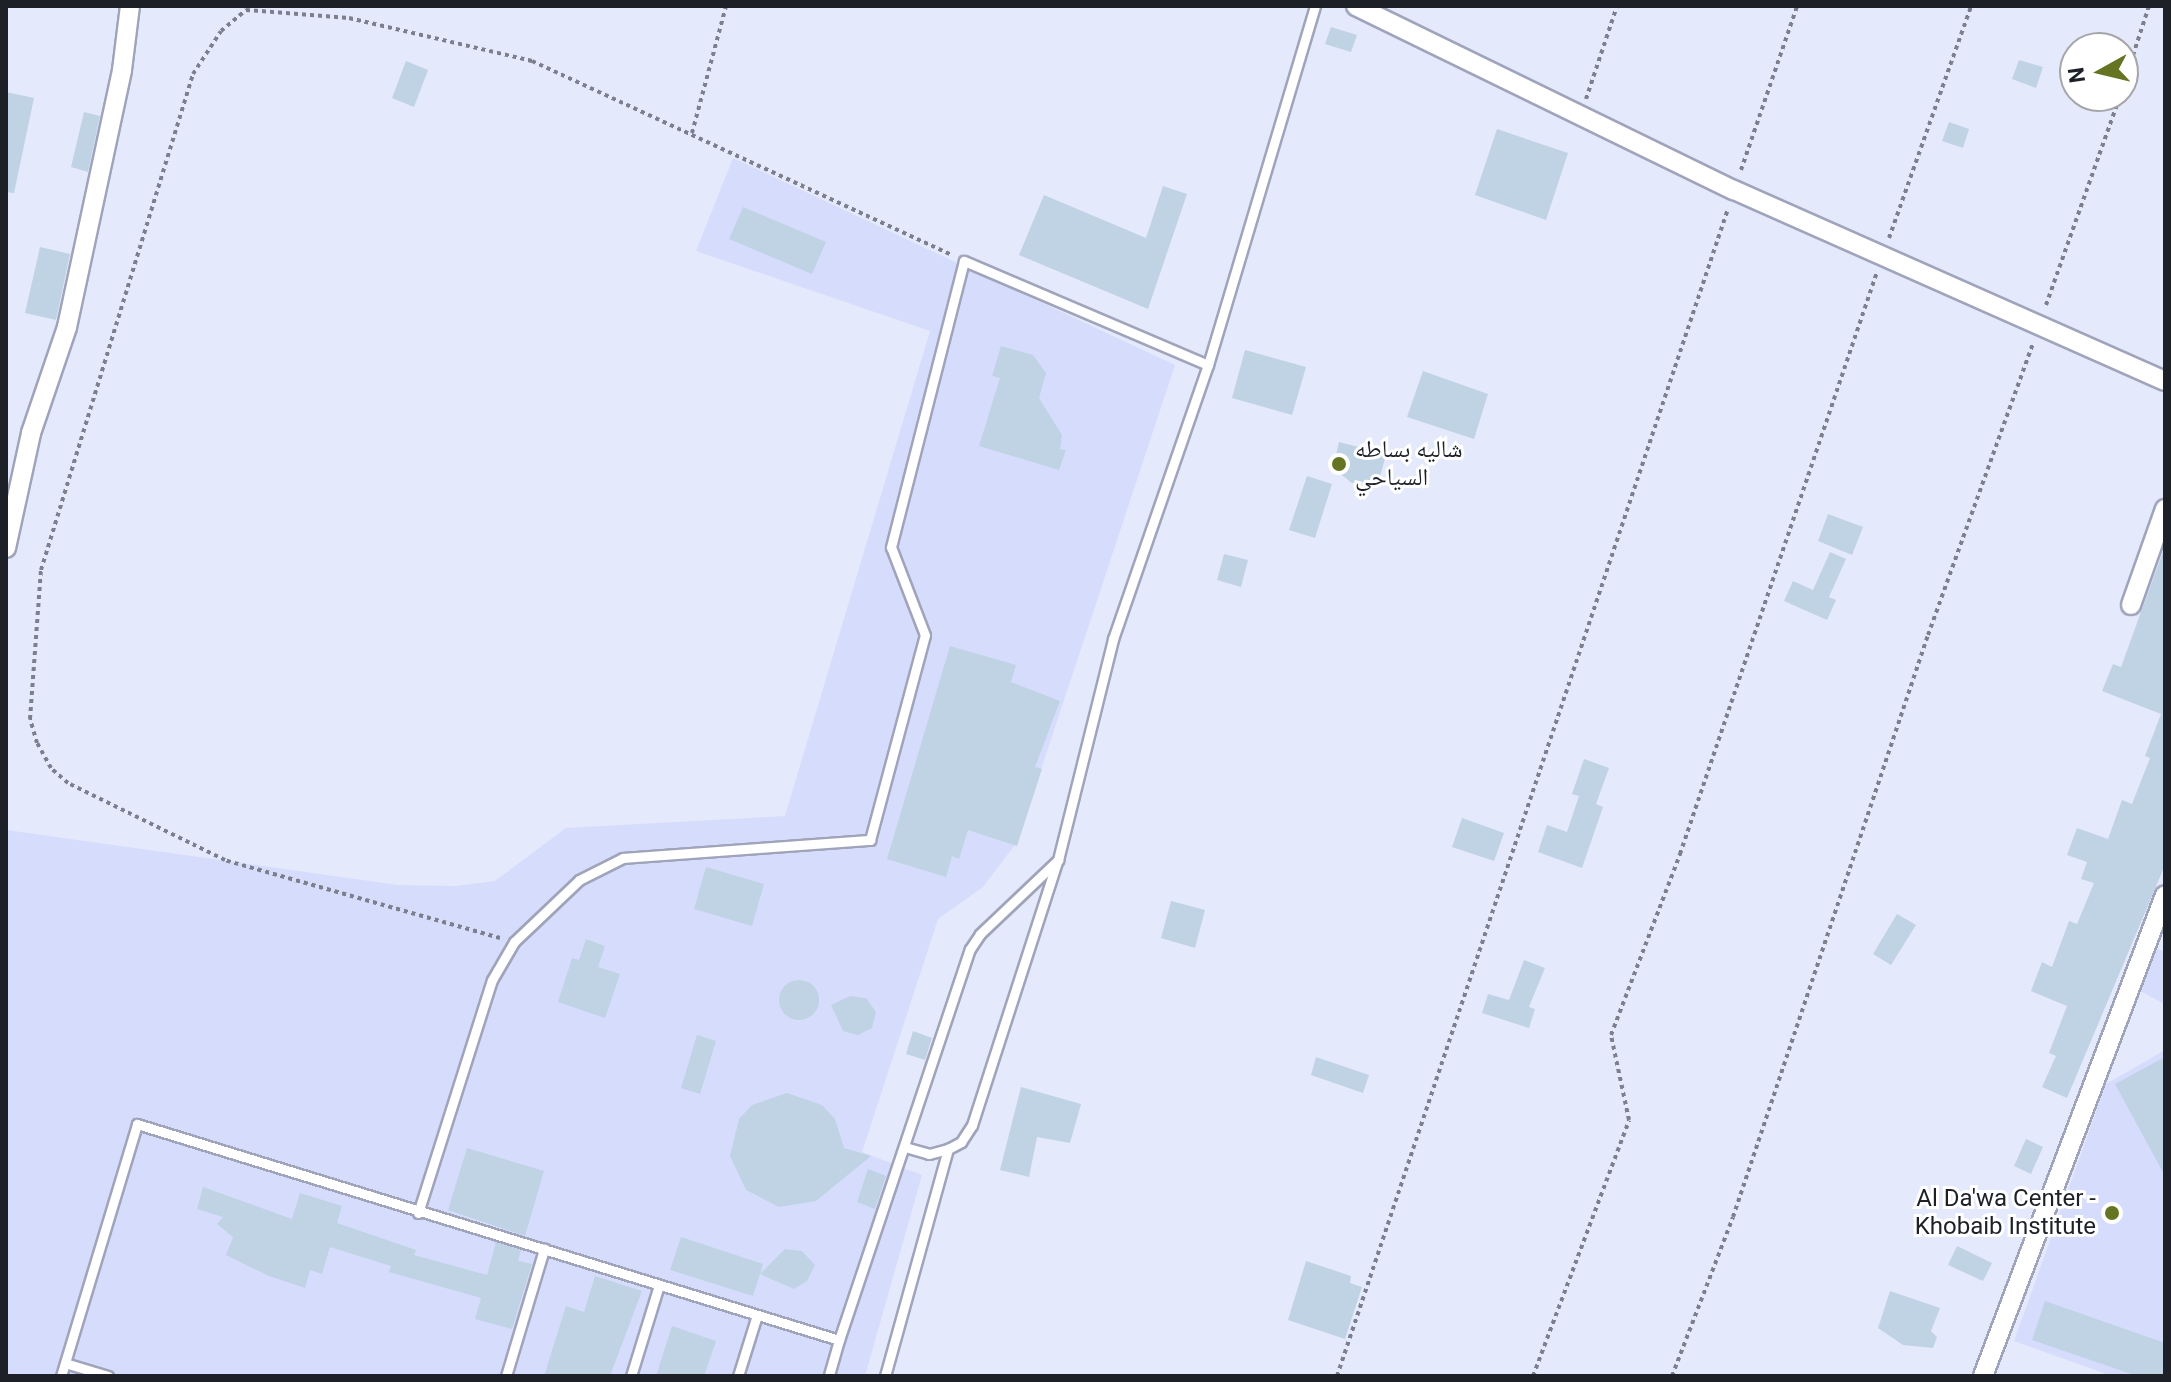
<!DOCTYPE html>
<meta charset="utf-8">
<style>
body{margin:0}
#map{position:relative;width:2171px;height:1382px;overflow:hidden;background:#e5e9fc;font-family:Roboto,"Noto Naskh Arabic",sans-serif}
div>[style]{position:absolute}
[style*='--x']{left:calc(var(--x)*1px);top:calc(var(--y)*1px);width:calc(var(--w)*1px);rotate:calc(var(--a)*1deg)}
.built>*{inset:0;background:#d6dcfb}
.building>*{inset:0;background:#bfd3e5}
.round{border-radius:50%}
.path>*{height:4px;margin-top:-2px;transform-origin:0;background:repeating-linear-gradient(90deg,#7c7f8c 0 4px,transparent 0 8px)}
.roads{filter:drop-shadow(2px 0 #a0a4bb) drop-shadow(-2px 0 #a0a4bb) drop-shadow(0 2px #a0a4bb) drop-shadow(0 -2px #a0a4bb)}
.lane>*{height:9px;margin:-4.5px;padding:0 4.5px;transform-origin:4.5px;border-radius:4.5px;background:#fff}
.street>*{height:18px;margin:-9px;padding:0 9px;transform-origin:9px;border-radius:9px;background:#fff}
.dots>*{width:22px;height:22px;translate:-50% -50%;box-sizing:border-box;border:4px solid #fff;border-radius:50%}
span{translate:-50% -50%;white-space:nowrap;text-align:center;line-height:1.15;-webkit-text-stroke:6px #fff;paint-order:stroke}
.poi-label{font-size:24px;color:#1e2028}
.left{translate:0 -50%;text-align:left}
.right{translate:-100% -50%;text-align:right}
.frame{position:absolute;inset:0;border:8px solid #1e2028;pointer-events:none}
.north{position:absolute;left:2059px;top:32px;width:80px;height:80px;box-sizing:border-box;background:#fff;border:2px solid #a5a6a9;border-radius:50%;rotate:262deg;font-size:22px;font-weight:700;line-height:32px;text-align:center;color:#1e2028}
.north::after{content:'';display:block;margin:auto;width:28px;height:36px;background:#647422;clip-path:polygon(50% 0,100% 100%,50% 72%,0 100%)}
</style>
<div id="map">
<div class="built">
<div style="clip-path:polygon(733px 158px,1175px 365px,1017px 842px,983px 887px,938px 919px,862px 1152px,922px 1175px,865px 1376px,6px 1376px,6px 830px,398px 885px,456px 886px,495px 881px,566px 828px,785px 816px,930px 331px,696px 251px)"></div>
<div style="clip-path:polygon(2150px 946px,2165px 952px,2165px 1004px,2134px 988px)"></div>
<div style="clip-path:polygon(2165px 1050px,2165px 1376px,2112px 1376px,2014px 1341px,2106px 1084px)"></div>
</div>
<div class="building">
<div style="clip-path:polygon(1331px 27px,1357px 35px,1351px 52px,1325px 44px)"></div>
<div style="clip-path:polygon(2019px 60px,2043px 67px,2036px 88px,2012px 79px)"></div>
<div style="clip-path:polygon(406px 61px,428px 70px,414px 107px,392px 98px)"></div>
<div style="clip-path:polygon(6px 92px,34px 98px,14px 193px,6px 192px)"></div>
<div style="clip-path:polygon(84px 112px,100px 116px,88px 172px,71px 167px)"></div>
<div style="clip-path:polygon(1949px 122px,1969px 129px,1963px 148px,1942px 141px)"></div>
<div style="clip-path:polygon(1497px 129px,1568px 153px,1546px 220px,1475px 195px)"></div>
<div style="clip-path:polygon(1163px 186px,1187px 194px,1148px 309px,1019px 255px,1044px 195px,1146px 238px)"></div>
<div style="clip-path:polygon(743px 207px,826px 242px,812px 274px,729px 239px)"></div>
<div style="clip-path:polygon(40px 247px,70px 254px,56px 320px,25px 313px)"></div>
<div style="clip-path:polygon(1001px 346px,1033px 355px,1046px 373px,1039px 398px,1062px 435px,1060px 449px,1066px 450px,1059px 470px,979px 446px,1000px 378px,992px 376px)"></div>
<div style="clip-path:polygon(1245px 350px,1306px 367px,1292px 415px,1232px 398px)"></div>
<div style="clip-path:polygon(1423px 371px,1488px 394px,1474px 439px,1407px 417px)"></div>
<div style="clip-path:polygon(1339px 442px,1386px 454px,1379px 481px,1352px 483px,1333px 468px)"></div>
<div style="clip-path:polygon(1307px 476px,1332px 484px,1315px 538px,1289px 530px)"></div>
<div style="clip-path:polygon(1828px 514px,1863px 527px,1852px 555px,1818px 541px)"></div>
<div style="clip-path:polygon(2165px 546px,2165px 865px,2067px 1098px,2042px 1087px,2056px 1056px,2049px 1053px,2067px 1006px,2031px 991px,2042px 962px,2052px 967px,2069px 921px,2077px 924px,2094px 883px,2081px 879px,2087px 862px,2067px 855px,2077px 828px,2108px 839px,2122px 800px,2132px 804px,2150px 758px,2145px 756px,2161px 714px,2102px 691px,2113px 664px,2121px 667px)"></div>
<div style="clip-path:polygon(1830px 552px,1846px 559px,1829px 597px,1836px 600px,1827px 620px,1784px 601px,1793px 581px,1813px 590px)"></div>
<div style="clip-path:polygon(1224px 554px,1248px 560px,1241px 587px,1217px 580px)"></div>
<div style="clip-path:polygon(950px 646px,1016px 665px,1011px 682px,1060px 701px,1035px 767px,1042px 769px,1017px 846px,968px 830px,959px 859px,952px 856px,946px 877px,887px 859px)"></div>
<div style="clip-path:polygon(1584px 759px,1609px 768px,1596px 804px,1603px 807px,1582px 868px,1538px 852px,1547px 825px,1567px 832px,1579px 796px,1572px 794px)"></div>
<div style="clip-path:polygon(1462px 818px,1504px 833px,1494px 861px,1452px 847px)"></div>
<div style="clip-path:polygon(706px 867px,764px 884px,752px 926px,694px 909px)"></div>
<div style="clip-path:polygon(1171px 901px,1205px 910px,1195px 948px,1161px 938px)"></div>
<div style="clip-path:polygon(1897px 914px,1916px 925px,1891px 965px,1873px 954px)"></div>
<div style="clip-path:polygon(586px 939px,605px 946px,598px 967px,620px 974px,605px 1018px,558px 1002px,572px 958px,579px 960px)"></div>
<div style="clip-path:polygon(1524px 960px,1545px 968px,1529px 1007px,1535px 1009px,1529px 1028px,1482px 1013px,1488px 994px,1509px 1000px)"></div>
<div class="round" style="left:779px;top:980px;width:40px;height:40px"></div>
<div style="clip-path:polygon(850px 996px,866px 998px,876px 1012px,872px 1028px,858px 1035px,843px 1031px,831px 1005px)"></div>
<div style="clip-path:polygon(913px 1031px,932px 1038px,925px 1060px,906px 1054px)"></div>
<div style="clip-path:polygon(697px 1035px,716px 1041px,700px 1094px,681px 1088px)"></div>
<div style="clip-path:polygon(1316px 1057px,1369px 1075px,1363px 1093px,1311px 1075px)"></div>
<div style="clip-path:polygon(2165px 1057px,2165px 1176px,2115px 1084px)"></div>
<div style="clip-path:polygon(1021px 1087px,1081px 1104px,1070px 1143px,1037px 1137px,1029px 1177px,1000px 1170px)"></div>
<div style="clip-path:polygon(787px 1093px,822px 1105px,835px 1119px,844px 1148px,871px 1156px,816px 1201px,779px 1207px,746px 1190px,730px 1156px,739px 1119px,752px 1105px)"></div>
<div style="clip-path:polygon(2026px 1139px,2043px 1147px,2031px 1174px,2014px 1166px)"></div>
<div style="clip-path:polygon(467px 1148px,544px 1171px,525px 1236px,448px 1210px)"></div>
<div style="clip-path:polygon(868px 1169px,886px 1176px,875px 1209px,857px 1202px)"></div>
<div style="clip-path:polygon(203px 1187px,292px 1219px,300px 1193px,342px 1206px,337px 1223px,416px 1250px,414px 1255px,487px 1275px,496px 1242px,521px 1250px,518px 1261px,532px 1264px,512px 1329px,475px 1319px,481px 1298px,389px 1272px,391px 1266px,330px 1247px,322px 1274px,310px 1270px,305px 1288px,269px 1276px,226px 1255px,233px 1237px,217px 1224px,223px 1217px,197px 1209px)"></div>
<div style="clip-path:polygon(681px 1237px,763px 1264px,760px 1274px,785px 1249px,802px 1251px,815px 1265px,807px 1281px,794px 1289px,760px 1274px,753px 1296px,670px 1270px)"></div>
<div style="clip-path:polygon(1957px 1246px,1992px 1263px,1983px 1281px,1948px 1265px)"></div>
<div style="clip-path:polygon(1306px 1261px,1351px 1276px,1350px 1283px,1362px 1287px,1345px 1339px,1288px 1320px)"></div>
<div style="clip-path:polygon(595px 1276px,642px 1291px,610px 1376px,544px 1376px,566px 1306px,584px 1312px)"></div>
<div style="clip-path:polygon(1890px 1291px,1940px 1308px,1931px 1331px,1937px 1337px,1933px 1348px,1903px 1345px,1878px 1328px)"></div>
<div style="clip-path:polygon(2045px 1301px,2165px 1343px,2165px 1376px,2137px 1376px,2032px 1340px)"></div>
<div style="clip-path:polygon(672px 1326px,716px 1341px,704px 1376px,656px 1376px)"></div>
</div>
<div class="path">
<div style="--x:2123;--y:86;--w:84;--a:-72"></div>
<div style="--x:1586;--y:99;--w:98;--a:-71.6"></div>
<div style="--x:692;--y:133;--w:131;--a:-75"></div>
<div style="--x:1741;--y:170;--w:173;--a:-71.1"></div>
<div style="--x:1889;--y:238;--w:246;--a:-70.5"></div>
<div style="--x:2046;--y:305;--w:222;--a:-70.5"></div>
<div style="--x:500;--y:938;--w:286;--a:-164.2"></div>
<div style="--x:225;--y:860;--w:175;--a:-153.9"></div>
<div style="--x:68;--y:783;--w:23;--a:-139"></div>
<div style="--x:51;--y:768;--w:29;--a:-119"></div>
<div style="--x:37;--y:743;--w:25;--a:-106"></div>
<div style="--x:30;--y:719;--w:149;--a:-85.8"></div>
<div style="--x:41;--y:570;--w:519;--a:-72.96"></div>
<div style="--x:193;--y:74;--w:51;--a:-56.9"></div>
<div style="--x:221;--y:31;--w:33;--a:-40"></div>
<div style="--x:246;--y:10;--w:103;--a:4.4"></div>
<div style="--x:349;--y:18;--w:188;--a:13.2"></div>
<div style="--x:532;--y:61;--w:462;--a:24.8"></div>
<div style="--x:1337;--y:1376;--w:1231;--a:-71.48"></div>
<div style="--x:1533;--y:1376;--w:273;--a:-69.4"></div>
<div style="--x:1629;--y:1120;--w:87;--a:-102"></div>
<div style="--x:1611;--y:1035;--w:194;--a:-69.1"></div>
<div style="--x:1680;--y:854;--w:614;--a:-71.3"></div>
<div style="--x:1672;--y:1376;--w:170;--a:-69"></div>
<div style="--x:1733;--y:1217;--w:614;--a:-71.48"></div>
<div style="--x:1928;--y:635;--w:309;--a:-70.2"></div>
</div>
<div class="roads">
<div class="lane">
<div style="--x:905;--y:1147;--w:25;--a:16"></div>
<div style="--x:929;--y:1154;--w:20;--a:-15"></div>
<div style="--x:948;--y:1149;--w:15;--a:-28"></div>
<div style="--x:961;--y:1142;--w:20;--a:-57"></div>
<div style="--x:972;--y:1125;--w:276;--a:-72.1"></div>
<div style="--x:418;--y:1213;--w:244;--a:-72.4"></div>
<div style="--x:492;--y:980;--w:44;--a:-59.9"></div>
<div style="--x:514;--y:942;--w:90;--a:-43.6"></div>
<div style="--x:579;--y:880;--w:49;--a:-26.6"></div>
<div style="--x:623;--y:858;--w:248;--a:-4.2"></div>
<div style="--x:870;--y:840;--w:212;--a:-75"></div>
<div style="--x:925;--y:635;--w:94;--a:-111.1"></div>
<div style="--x:891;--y:547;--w:295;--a:-75.7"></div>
<div style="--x:964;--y:261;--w:265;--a:23.1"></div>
<div style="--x:839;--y:1340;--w:412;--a:-71.5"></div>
<div style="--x:970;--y:949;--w:18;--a:-56"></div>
<div style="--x:980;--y:934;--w:108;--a:-43.5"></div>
<div style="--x:1058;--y:860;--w:228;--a:-76"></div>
<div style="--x:1113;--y:639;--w:290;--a:-70.9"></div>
<div style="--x:1208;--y:365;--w:375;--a:-73.4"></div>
<div style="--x:65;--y:1363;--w:45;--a:16.8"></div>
<div style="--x:61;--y:1376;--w:263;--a:-73.2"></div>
<div style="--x:137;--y:1124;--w:734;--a:17.1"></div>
<div style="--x:839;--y:1340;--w:37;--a:106"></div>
<div style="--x:506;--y:1376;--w:133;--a:-73.3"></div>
<div style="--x:631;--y:1376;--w:95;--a:-72.9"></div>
<div style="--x:738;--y:1376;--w:64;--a:-72.7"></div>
<div style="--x:885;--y:1376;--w:236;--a:-74.5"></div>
</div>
<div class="street">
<div style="--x:1356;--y:6;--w:420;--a:26"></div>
<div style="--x:1734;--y:190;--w:471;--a:23.9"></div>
<div style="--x:6;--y:548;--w:118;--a:-77.7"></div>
<div style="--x:31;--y:433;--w:112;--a:-71.2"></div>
<div style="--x:67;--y:327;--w:263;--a:-77.9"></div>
<div style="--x:122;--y:70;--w:64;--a:-82.9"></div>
<div style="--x:2131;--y:605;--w:102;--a:-70.5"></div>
<div style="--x:1983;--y:1376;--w:514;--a:-69.27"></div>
</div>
</div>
<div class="dots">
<div style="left:1339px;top:464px;background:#647422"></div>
<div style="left:2112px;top:1213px;background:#647422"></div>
</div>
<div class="poi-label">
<span class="left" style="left:1355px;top:464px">شاليه بساطه<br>السياحي</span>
<span class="right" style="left:2096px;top:1213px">Al Da'wa Center -<br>Khobaib Institute</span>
</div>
<div class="frame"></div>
<div class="north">N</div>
</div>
